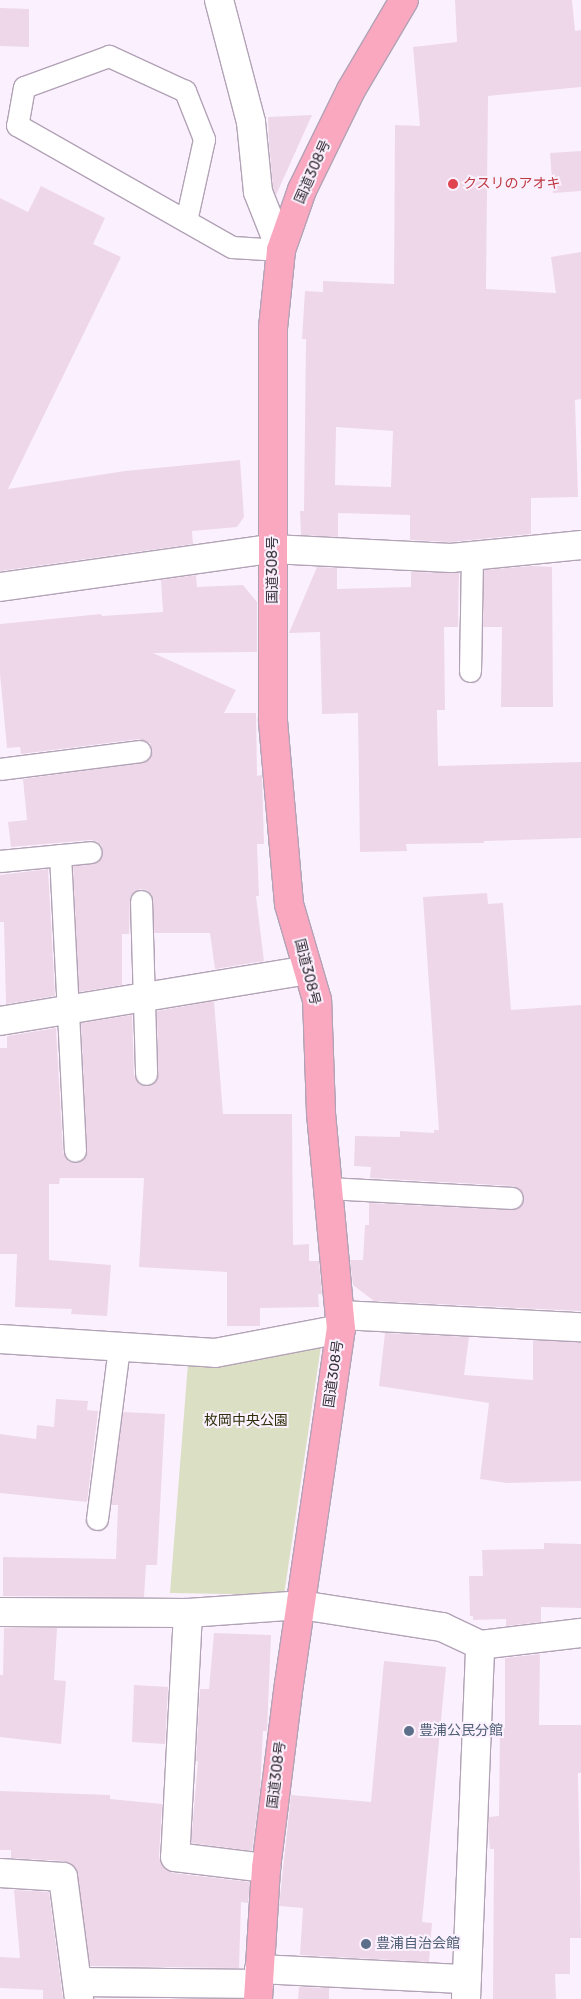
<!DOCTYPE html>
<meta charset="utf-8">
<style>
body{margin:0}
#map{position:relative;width:581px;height:1999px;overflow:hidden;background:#fbf1fe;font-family:Rubik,"Noto Sans JP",sans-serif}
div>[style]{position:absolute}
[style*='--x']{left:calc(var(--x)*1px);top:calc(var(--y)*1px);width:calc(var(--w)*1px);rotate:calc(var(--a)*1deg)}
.green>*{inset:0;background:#dbe0c5}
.building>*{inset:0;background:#eed7e8}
.roads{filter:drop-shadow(1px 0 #b2a2b6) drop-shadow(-1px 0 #b2a2b6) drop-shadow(0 1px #b2a2b6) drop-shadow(0 -1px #b2a2b6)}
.lane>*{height:21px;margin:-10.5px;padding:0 10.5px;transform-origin:10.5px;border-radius:10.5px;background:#fff}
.street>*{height:28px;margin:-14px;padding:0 14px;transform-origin:14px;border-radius:14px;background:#fff}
.highway>*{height:28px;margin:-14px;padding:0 14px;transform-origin:14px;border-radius:14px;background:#faa8c0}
.dots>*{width:14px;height:14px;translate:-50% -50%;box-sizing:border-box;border:2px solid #fbf1fe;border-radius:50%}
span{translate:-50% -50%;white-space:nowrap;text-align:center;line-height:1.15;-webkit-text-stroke:4px #fbf1fe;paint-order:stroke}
.street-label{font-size:14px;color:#38323a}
.health-label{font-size:14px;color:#be3a42}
.left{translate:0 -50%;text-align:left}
.park-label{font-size:14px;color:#2d300a}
.service-label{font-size:14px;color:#4e5e75}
</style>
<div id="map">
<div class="green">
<div style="clip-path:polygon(321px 1346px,284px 1595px,170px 1593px,188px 1363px)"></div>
</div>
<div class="building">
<div style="clip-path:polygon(evenodd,455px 0,572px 0,575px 31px,581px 30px,581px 87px,488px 96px,486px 289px,556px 293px,551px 257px,581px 252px,581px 399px,575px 400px,578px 497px,531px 498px,531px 534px,451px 542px,410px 540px,410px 515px,338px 513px,338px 537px,301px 535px,300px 511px,304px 511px,306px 339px,302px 339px,305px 291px,323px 292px,323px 281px,394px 284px,395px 125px,420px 126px,413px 47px,457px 42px,455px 0,336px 427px,393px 431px,391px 487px,335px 485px,336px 427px)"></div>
<div style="clip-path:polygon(0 8px,29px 9px,29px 47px,0 46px)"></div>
<div style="clip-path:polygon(312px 115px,276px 195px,273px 188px,269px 143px,268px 117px)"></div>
<div style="clip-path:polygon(581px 151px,581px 191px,553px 193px,550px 153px)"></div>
<div style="clip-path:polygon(41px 186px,105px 218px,93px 244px,121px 257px,8px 489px,125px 471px,240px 460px,244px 517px,237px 527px,192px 531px,193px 544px,0 571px,0 198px,28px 212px)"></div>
<div style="clip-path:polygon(532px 566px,552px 567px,553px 707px,501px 707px,502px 627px,483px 627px,484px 570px)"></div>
<div style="clip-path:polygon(317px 567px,337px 568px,337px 589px,411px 587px,411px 572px,459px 573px,458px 627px,444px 627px,445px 710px,437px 710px,438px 766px,581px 762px,581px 838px,484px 841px,484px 843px,406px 844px,407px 851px,360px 852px,358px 713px,322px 714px,320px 632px,289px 633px)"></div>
<div style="clip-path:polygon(196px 575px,197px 587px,243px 585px,257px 602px,257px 652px,153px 653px,236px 690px,224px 713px,256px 713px,257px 776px,262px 775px,264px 844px,257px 844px,259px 896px,256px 896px,264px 961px,215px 969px,210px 933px,154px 933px,152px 895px,147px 890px,140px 889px,130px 896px,129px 934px,122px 934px,122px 985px,79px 992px,73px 866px,99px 862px,103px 851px,101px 845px,97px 841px,90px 840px,11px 847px,8px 822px,27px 820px,23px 779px,142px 763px,151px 756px,152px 749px,150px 743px,139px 739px,21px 754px,20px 747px,7px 748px,0 674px,0 624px,101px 614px,102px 616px,163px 612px,161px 580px)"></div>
<div style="clip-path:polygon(48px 869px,55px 996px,6px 1004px,4px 922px,0 922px,0 875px)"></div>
<div style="clip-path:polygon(487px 893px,488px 904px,503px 903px,511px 1010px,581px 1005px,581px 1311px,374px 1301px,353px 1285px,350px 1260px,363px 1260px,365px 1225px,369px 1225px,369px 1203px,511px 1210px,518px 1209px,523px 1204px,523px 1193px,513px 1186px,370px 1178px,371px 1167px,354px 1166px,355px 1136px,400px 1137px,400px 1131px,434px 1133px,434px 1130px,439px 1130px,423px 897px)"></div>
<div style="clip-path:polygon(214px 1001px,223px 1114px,292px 1114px,293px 1245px,309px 1244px,309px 1261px,319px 1261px,322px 1294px,318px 1294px,319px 1307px,260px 1308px,260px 1326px,227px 1326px,227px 1272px,139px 1267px,144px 1178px,60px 1178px,59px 1184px,49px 1184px,49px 1260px,111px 1265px,107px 1316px,71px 1314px,72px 1309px,15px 1307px,17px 1254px,0 1254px,0 1048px,7px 1048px,7px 1036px,56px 1028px,63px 1152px,69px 1162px,76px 1163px,86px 1157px,87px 1150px,81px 1023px,132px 1015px,134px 1075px,140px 1085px,147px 1086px,157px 1080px,158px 1074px,157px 1011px)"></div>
<div style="clip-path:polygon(385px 1333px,469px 1337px,464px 1375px,533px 1380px,533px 1340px,581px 1342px,581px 1481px,507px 1483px,480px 1479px,489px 1403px,379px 1386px)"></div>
<div style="clip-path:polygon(56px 1399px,88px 1401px,87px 1410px,98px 1411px,87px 1502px,0 1493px,0 1434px,36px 1439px,37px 1425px,54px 1427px)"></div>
<div style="clip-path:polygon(123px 1412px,165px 1414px,157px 1565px,146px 1565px,144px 1597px,3px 1596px,3px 1557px,116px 1559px,118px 1505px,111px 1505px)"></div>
<div style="clip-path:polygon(544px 1543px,581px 1544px,581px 1608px,541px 1607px,541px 1622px,506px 1626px,506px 1619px,473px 1620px,473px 1616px,470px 1616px,469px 1576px,483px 1576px,482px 1550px,544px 1549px)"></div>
<div style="clip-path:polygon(4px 1628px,57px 1628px,54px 1680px,66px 1681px,61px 1744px,0 1737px,0 1675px,3px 1675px)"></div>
<div style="clip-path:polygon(214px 1633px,271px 1635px,267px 1731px,263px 1731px,260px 1792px,252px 1851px,191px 1843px,198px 1761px,196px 1761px,200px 1689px,209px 1689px)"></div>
<div style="clip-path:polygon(540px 1654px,539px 1725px,581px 1725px,581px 1773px,578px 1773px,581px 1938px,570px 1938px,570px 1974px,555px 1974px,556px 1999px,493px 1999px,494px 1849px,490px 1849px,488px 1828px,489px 1817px,499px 1816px,500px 1728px,505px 1728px,505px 1658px)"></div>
<div style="clip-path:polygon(384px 1661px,446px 1667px,422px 1922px,432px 1923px,429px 1962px,300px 1955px,303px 1908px,279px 1906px,291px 1795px,371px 1802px)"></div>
<div style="clip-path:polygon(134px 1685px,168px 1687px,165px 1744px,132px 1742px)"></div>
<div style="clip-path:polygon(0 1791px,110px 1795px,110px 1799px,162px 1804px,159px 1856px,161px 1863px,166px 1869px,173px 1873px,250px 1882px,248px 1903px,241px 1902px,239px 1968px,90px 1966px,76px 1869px,64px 1861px,11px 1858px,11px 1850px,0 1850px)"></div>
<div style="clip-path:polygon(14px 1890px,49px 1892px,63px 1999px,43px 1999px,43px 1990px,0 1988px,0 1957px,20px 1958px)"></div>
<div style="clip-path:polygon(299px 1987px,329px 1988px,329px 1999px,298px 1999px)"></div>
</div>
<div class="roads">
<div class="lane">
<div style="--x:186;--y:221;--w:84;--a:-77.6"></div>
<div style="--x:204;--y:139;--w:52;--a:-111.6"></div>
<div style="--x:185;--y:91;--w:84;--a:-155.3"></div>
<div style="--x:109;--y:56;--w:90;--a:160"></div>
<div style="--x:24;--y:87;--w:39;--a:100"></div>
<div style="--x:17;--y:125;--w:247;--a:29.6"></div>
<div style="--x:232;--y:247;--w:49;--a:3.5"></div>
<div style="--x:470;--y:671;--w:115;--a:-89"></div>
<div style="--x:0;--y:769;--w:141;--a:-7.3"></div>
<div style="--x:60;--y:855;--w:296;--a:87.1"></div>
<div style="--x:0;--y:861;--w:91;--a:-5.6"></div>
<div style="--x:141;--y:901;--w:173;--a:88.3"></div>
<div style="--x:329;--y:1188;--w:183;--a:3.1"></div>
<div style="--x:97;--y:1519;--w:173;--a:-82.7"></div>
</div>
<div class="street">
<div style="--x:219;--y:0;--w:126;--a:75.3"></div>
<div style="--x:251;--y:122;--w:70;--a:84.3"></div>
<div style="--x:258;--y:192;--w:62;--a:68.4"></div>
<div style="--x:0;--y:587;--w:275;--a:-8"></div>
<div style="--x:272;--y:549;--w:179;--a:2.9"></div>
<div style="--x:451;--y:558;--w:131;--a:-5.7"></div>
<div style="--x:0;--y:1021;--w:312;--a:-9.4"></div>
<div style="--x:340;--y:1315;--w:241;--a:2.9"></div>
<div style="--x:0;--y:1339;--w:215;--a:3.7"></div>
<div style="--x:215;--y:1353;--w:128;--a:-10.8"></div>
<div style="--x:0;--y:1612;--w:188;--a:0.3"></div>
<div style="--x:188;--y:1613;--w:113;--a:-4"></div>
<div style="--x:301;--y:1605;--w:143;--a:8.9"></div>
<div style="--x:442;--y:1627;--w:42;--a:25.3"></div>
<div style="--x:188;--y:1613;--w:244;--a:93"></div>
<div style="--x:175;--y:1857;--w:92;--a:6.9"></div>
<div style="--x:0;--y:1873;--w:63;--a:3.6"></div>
<div style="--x:63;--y:1877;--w:123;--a:82.5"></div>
<div style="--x:259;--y:1969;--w:208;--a:2.8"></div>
<div style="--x:79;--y:1982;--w:180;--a:0.6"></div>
<div style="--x:466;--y:1999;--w:354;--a:-87.7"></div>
<div style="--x:480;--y:1645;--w:102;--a:-6.8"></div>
</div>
<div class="highway">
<div style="--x:258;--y:1999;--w:131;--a:-86.5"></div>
<div style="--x:266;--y:1868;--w:185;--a:-82.9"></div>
<div style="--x:289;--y:1684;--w:359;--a:-81.7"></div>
<div style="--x:341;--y:1329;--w:218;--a:-95.3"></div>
<div style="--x:321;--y:1112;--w:112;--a:-92"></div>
<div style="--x:317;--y:1000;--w:100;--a:-106.3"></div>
<div style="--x:289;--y:904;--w:185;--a:-95"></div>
<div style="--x:273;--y:720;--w:392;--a:-90"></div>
<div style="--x:273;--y:328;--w:78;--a:-84.1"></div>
<div style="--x:281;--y:250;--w:64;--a:-70.7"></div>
<div style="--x:302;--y:190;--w:111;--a:-63.9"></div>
<div style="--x:351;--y:90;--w:104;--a:-59.5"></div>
</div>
</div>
<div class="dots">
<div style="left:453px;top:184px;background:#e0444e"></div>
<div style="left:409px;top:1731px;background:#5c6f8a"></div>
<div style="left:366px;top:1944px;background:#5c6f8a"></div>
</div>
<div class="street-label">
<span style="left:313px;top:172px;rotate:-66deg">国道308号</span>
<span style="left:273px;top:570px;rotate:-90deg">国道308号</span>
<span style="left:307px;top:972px;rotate:76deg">国道308号</span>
<span style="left:334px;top:1374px;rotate:-82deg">国道308号</span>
<span style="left:277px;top:1775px;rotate:-83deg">国道308号</span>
</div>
<div class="health-label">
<span class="left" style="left:463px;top:184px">クスリのアオキ</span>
</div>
<div class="park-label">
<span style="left:246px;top:1421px">枚岡中央公園</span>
</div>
<div class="service-label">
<span class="left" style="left:419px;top:1731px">豊浦公民分館</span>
<span class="left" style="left:376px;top:1944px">豊浦自治会館</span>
</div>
</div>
